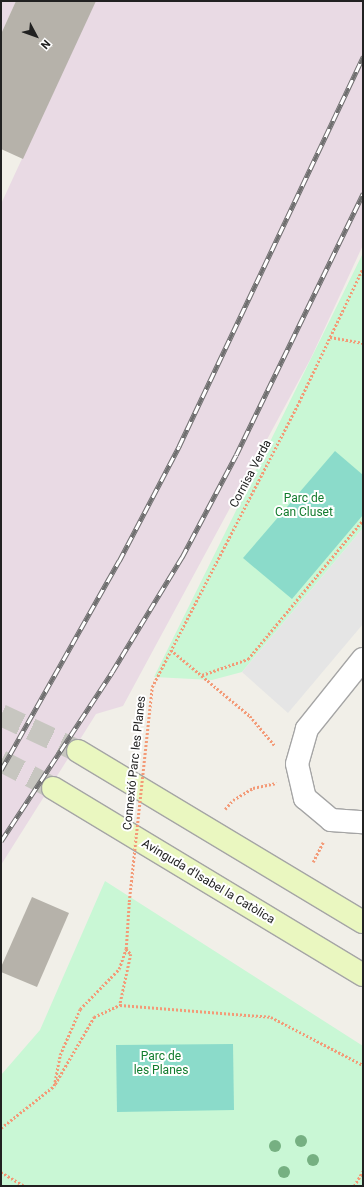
<!DOCTYPE html>
<meta charset="utf-8">
<style>
body{margin:0}
#map{position:relative;width:364px;height:1187px;overflow:hidden;background:#f1efe8;font-family:Roboto,sans-serif}
div>[style]{position:absolute}
[style*='--x']{left:calc(var(--x)*1px);top:calc(var(--y)*1px);width:calc(var(--w)*1px);rotate:calc(var(--a)*1deg)}
.industrial>*{inset:0;background:#e9dae4}
.park>*{inset:0;background:#c9f7d5}
.pitch>*{inset:0;background:#8bdbca}
.parking>*{inset:0;background:#e5e5e5}
.building>*{inset:0;background:#b6b2aa}
.secondary-tunnel>*{height:22px;margin-top:-11px;transform-origin:0;background:repeating-linear-gradient(90deg,#c7c6c0 0 22px,transparent 0 33px)}
.path>*{height:2.5px;margin-top:-1.25px;transform-origin:0;background:repeating-linear-gradient(90deg,#f39a77 0 2px,transparent 0 4px)}
.roads{filter:drop-shadow(1px 0 #a5a5a5) drop-shadow(-1px 0 #a5a5a5) drop-shadow(0 1px #a5a5a5) drop-shadow(0 -1px #a5a5a5)}
.street>*{height:22px;margin:-11px;padding:0 11px;transform-origin:11px;border-radius:11px;background:#fff}
.secondary>*{height:22px;margin:-11px;padding:0 11px;transform-origin:11px;border-radius:11px;background:#eaf7c0}
.rail>*{height:4.5px;margin-top:-2.25px;transform-origin:0;background:repeating-linear-gradient(90deg,#fff 0 9px,#6f6f6f 0 18px);box-sizing:border-box;border-block:1px solid #6f6f6f}
.path-bridge>*{height:2.5px;margin-top:-1.25px;transform-origin:0;background:repeating-linear-gradient(90deg,#f39a77 0 2px,transparent 0 4px)}
.trees>*{width:12px;height:12px;margin:-6px;border-radius:50%;background:#76b082}
span{translate:-50% -50%;white-space:nowrap;text-align:center;line-height:1.15;-webkit-text-stroke:4px #fff;paint-order:stroke}
.street-label{font-size:12px;color:#212121}
.park-label{font-size:12px;color:#127c2e}
.frame{position:absolute;inset:0;border:2px solid #212121;pointer-events:none}
.north{position:absolute;left:16px;top:16px;width:40px;height:40px;-webkit-text-stroke:3px #fff;paint-order:stroke;rotate:131deg;font-size:11px;font-weight:700;line-height:16px;text-align:center;color:#212121}
.north::after{content:'';display:block;margin:auto;width:14px;height:18px;background:#212121;clip-path:polygon(50% 0,100% 100%,50% 72%,0 100%)}
</style>
<div id="map">
<div class="industrial">
<div style="clip-path:polygon(1px 1px,16px 1px,1px 34px)"></div>
<div style="clip-path:polygon(95px 1px,363px 1px,363px 245px,311px 358px,123px 706px,96px 714px,1px 865px,1px 204px)"></div>
</div>
<div class="park">
<div style="clip-path:polygon(363px 253px,363px 528px,242px 672px,212px 680px,154px 677px)"></div>
<div style="clip-path:polygon(105px 881px,363px 1046px,363px 1186px,1px 1186px,1px 1075px,40px 1030px)"></div>
</div>
<div class="pitch">
<div style="clip-path:polygon(335px 451px,363px 475px,363px 515px,292px 599px,243px 558px)"></div>
<div style="clip-path:polygon(233px 1044px,234px 1110px,117px 1112px,116px 1045px)"></div>
</div>
<div class="parking">
<div style="clip-path:polygon(363px 528px,363px 624px,288px 713px,242px 672px)"></div>
</div>
<div class="building">
<div style="clip-path:polygon(16px 1px,96px 1px,23px 159px,1px 149px,1px 34px)"></div>
<div style="clip-path:polygon(32px 897px,69px 913px,37px 987px,1px 972px,1px 967px)"></div>
</div>
<div class="secondary-tunnel">
<div style="--x:1;--y:715;--w:85;--a:25.1"></div>
<div style="--x:1;--y:761;--w:59;--a:27.4"></div>
</div>
<div class="path">
<div style="--x:330;--y:337;--w:34;--a:10"></div>
<div style="--x:171;--y:650;--w:103;--a:39.9"></div>
<div style="--x:250;--y:716;--w:39;--a:50"></div>
<div style="--x:202;--y:675;--w:49;--a:-19.2"></div>
<div style="--x:248;--y:659;--w:180;--a:-50.4"></div>
<div style="--x:152;--y:687;--w:321;--a:-62.7"></div>
<div style="--x:299;--y:402;--w:148;--a:-64.5"></div>
<div style="--x:225;--y:809;--w:12;--a:-48"></div>
<div style="--x:233;--y:800;--w:23;--a:-31"></div>
<div style="--x:253;--y:788;--w:24;--a:-12"></div>
<div style="--x:313;--y:862;--w:22;--a:-63"></div>
<div style="--x:126;--y:949;--w:7;--a:45"></div>
<div style="--x:131;--y:954;--w:52;--a:102.2"></div>
<div style="--x:120;--y:1005;--w:151;--a:4.5"></div>
<div style="--x:271;--y:1017;--w:104;--a:27.6"></div>
<div style="--x:55;--y:1084;--w:78;--a:-59.8"></div>
<div style="--x:94;--y:1017;--w:29;--a:-25"></div>
<div style="--x:1;--y:1128;--w:68;--a:-38.4"></div>
<div style="--x:54;--y:1086;--w:32;--a:-79"></div>
<div style="--x:60;--y:1055;--w:50;--a:-66.5"></div>
<div style="--x:1;--y:1172;--w:27;--a:31"></div>
<div style="--x:354;--y:1186;--w:17;--a:-59"></div>
</div>
<div class="roads">
<div class="street">
<div style="--x:363;--y:659;--w:90;--a:128.7"></div>
<div style="--x:307;--y:729;--w:36;--a:106"></div>
<div style="--x:297;--y:764;--w:35;--a:77"></div>
<div style="--x:305;--y:798;--w:34;--a:40"></div>
<div style="--x:331;--y:820;--w:32;--a:4"></div>
</div>
<div class="secondary">
<div style="--x:78;--y:751;--w:332;--a:31"></div>
<div style="--x:53;--y:788;--w:362;--a:31.1"></div>
</div>
</div>
<div class="rail">
<div style="--x:1;--y:770;--w:240;--a:-60.6"></div>
<div style="--x:119;--y:561;--w:130;--a:-62.4"></div>
<div style="--x:179;--y:446;--w:431;--a:-64.7"></div>
<div style="--x:1;--y:841;--w:202;--a:-56.7"></div>
<div style="--x:112;--y:672;--w:135;--a:-58.7"></div>
<div style="--x:182;--y:557;--w:115;--a:-62.1"></div>
<div style="--x:236;--y:455;--w:291;--a:-64.1"></div>
</div>
<div class="path-bridge">
<div style="--x:80;--y:1009;--w:56;--a:-45.7"></div>
<div style="--x:119;--y:969;--w:21;--a:-71"></div>
<div style="--x:126;--y:949;--w:47;--a:-86.3"></div>
<div style="--x:129;--y:902;--w:216;--a:-83.9"></div>
</div>
<div class="trees">
<div style="left:301px;top:1141px"></div>
<div style="left:275px;top:1146px"></div>
<div style="left:313px;top:1160px"></div>
<div style="left:284px;top:1172px"></div>
</div>
<div class="street-label">
<span style="left:251px;top:474px;rotate:-62deg">Cornisa Verda</span>
<span style="left:135px;top:763px;rotate:-84deg">Connexió Parc les Planes</span>
<span style="left:208px;top:882px;rotate:31deg">Avinguda d'Isabel la Catòlica</span>
</div>
<div class="park-label">
<span style="left:304px;top:506px">Parc de<br>Can Cluset</span>
<span style="left:161px;top:1064px">Parc de<br>les Planes</span>
</div>
<div class="frame"></div>
<div class="north">N</div>
</div>
